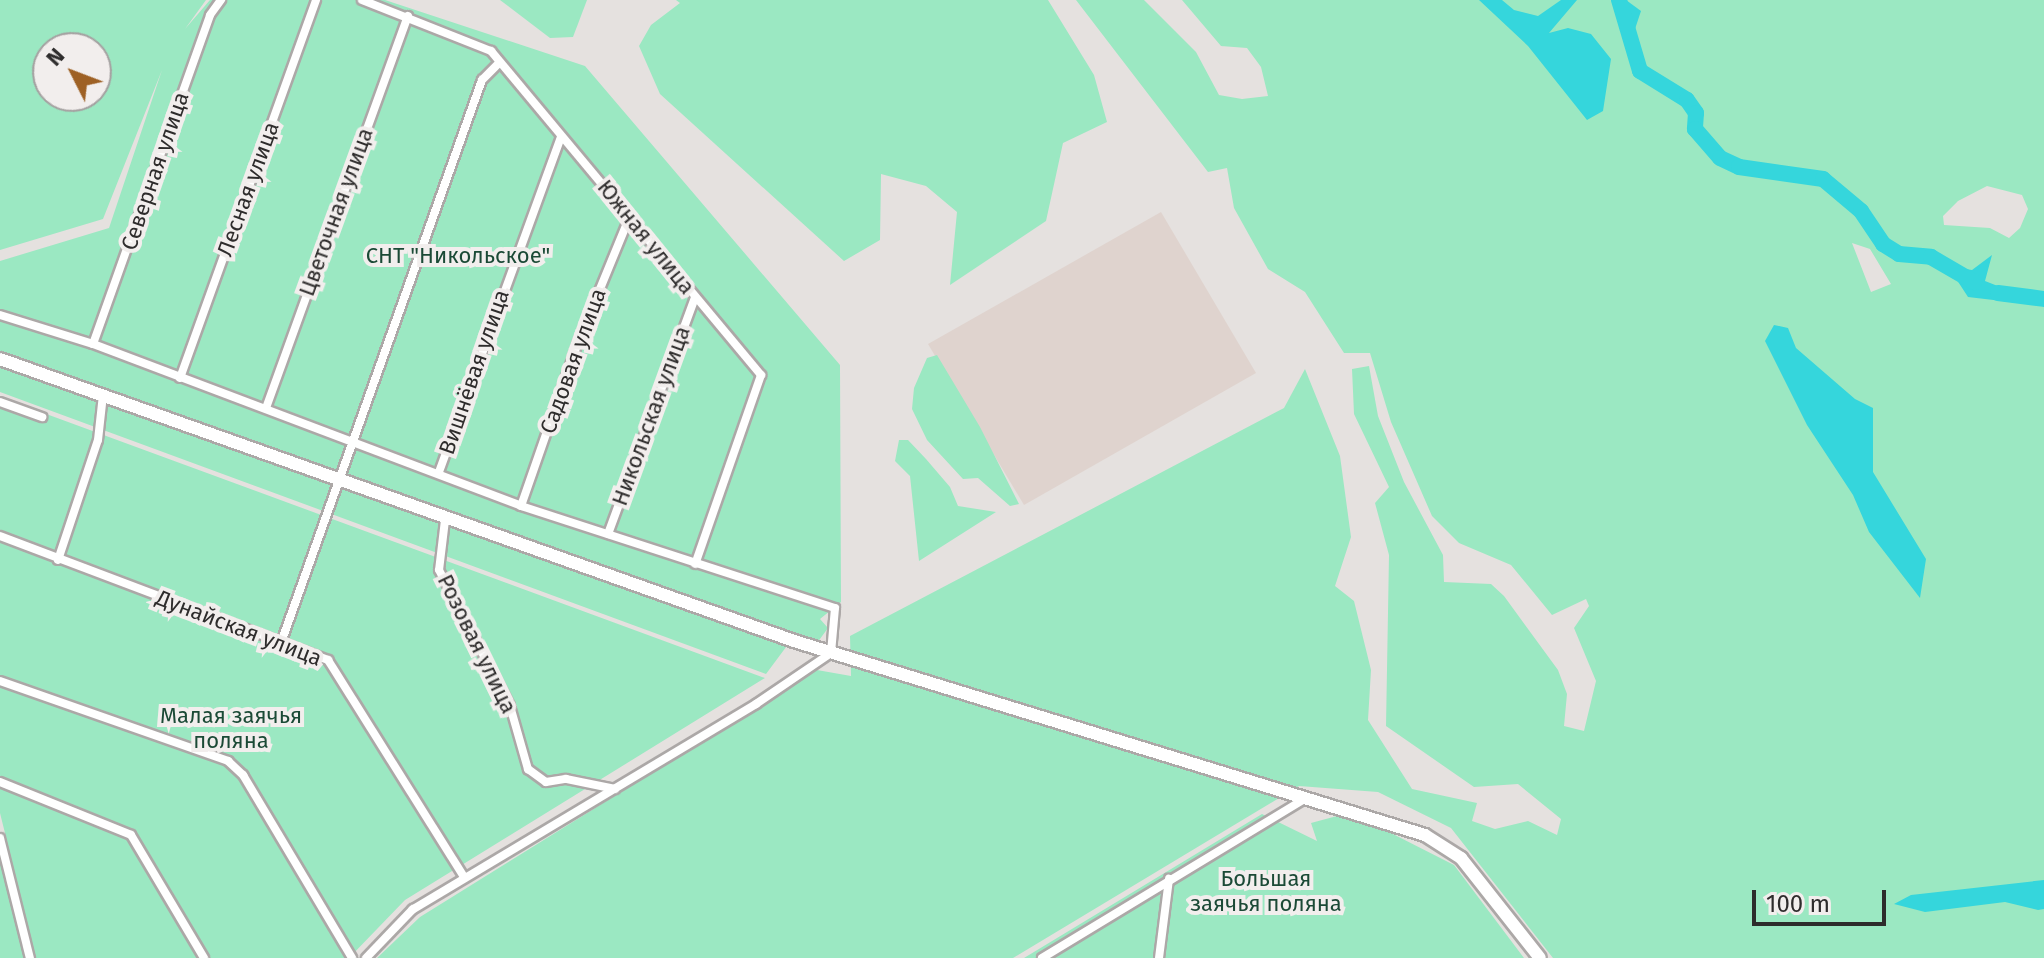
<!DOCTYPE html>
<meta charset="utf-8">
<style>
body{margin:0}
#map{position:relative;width:2044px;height:958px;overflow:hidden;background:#e5e1df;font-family:"Fira Sans",sans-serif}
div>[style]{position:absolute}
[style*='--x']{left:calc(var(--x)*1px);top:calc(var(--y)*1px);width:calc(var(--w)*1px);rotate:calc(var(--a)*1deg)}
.built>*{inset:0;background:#dfd3ce}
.green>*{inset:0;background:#9be8c2}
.water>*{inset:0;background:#35d6dc}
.river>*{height:16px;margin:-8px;padding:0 8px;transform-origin:8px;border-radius:8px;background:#35d6dc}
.roads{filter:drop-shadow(2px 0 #aca8a7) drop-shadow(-2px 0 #aca8a7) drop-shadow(0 2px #aca8a7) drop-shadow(0 -2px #aca8a7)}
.street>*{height:8px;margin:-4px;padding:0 4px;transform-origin:4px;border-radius:4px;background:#fff}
.secondary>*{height:12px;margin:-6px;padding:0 6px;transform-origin:6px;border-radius:6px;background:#fff}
span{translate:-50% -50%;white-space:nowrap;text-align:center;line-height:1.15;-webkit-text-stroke:8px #f2eeed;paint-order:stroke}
.street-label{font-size:22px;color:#2e2c2c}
.park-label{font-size:22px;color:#1b4a36}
.north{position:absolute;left:32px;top:32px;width:80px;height:80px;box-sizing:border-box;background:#f2eeed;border:2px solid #a4a0a0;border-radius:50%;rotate:312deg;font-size:22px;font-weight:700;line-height:32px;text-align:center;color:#2e2c2c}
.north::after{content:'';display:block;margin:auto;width:28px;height:36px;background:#9e6125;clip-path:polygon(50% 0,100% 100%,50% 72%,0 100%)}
.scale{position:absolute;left:1752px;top:890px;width:134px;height:36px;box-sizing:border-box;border:4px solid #2e2c2c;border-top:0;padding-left:10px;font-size:24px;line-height:28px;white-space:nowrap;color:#2e2c2c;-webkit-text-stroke:6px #f2eeed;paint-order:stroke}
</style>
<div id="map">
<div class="built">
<div style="clip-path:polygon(1161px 212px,1256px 373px,1024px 505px,928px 344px)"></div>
</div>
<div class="green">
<div style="clip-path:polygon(evenodd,0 0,206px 0,185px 29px,210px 0,385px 0,585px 66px,840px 365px,841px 602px,820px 619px,828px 628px,817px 643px,792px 639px,766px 674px,0 392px,0 261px,109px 228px,162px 70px,103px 219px,0 250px,0 0,48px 48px,96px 48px,96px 96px,48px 96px,48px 48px)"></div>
<div style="clip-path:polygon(500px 0,587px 0,573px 37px,550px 38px)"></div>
<div style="clip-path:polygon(676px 0,1048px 0,1094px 75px,1107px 122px,1063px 143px,1046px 221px,950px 285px,957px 212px,926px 186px,881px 174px,880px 240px,844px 261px,660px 94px,639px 46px,651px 25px,680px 3px)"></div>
<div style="clip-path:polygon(evenodd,1076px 0,1144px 0,1196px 52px,1219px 95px,1242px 99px,1268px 96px,1261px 67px,1247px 48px,1221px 46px,1182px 0,2044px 0,2044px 958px,1553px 958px,1451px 828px,1378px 792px,1299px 786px,1013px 958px,377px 958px,420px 917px,817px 670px,851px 676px,850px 636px,1284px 408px,1305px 369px,1340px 456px,1351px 537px,1335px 586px,1354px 601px,1371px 670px,1368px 720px,1412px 789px,1477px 803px,1472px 821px,1495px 829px,1528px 821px,1557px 835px,1561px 819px,1518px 784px,1474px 787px,1386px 726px,1389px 555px,1375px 503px,1389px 487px,1354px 414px,1352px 369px,1369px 366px,1378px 416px,1404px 482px,1443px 555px,1444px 582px,1491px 584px,1504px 596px,1558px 670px,1567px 694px,1564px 726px,1584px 731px,1596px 681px,1574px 628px,1589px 606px,1586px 599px,1552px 615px,1511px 565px,1459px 543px,1432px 516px,1391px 422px,1370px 353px,1344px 353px,1305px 292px,1268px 269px,1234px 208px,1227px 168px,1208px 172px,1076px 0,1987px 186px,2022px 195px,2028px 209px,2020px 228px,2009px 238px,1990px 228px,1944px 225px,1943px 216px,1958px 201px,1987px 186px,1076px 0,1852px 243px,1870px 249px,1891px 284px,1871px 292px,1852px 243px)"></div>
<div style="clip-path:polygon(937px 355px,980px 427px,1019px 504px,1010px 506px,978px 478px,963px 479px,927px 440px,912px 409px,914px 388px,927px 358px)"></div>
<div style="clip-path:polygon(0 397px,765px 678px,405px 900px,349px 958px,36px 958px,0 813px)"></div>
<div style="clip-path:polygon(899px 440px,908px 440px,926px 459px,950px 487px,958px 506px,996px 512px,919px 561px,910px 476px,895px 461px)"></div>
<div style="clip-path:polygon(1262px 814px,1317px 841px,1311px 823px,1337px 816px,1387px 831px,1454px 865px,1524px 958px,1024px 958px)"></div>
<div style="clip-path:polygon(0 848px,27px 958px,0 958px)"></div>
</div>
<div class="water">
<div style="clip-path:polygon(1479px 0,1502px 0,1514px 10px,1538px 16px,1561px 0,1577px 0,1549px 33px,1568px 28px,1591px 34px,1611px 59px,1603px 111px,1587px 120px,1528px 46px)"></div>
<div style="clip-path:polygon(1612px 0,1626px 0,1641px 11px,1633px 35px,1625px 38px)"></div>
<div style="clip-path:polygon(1992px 255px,1985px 281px,2018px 294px,2019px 303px,1968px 297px,1953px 274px,1959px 268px,1972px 270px)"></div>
<div style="clip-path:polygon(1774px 325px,1788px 328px,1796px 348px,1855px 399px,1873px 408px,1873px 472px,1926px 559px,1920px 598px,1869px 532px,1853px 495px,1807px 425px,1765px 341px)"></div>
<div style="clip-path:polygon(2044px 880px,2044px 909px,2038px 910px,2005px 902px,1925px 912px,1894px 904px,1911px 895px)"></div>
</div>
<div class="river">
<div style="--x:1619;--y:0;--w:74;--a:73.5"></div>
<div style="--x:1640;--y:71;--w:55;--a:31.7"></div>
<div style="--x:1687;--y:100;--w:16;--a:55"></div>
<div style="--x:1696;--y:113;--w:16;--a:94"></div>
<div style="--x:1695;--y:129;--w:38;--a:49"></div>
<div style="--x:1720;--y:158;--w:21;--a:25"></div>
<div style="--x:1739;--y:167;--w:85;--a:8.1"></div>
<div style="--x:1823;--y:179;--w:50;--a:40.1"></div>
<div style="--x:1861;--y:211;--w:40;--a:56"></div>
<div style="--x:1883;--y:244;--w:19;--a:32"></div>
<div style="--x:1899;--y:254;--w:32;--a:5"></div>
<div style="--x:1931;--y:257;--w:50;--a:30.2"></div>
<div style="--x:1998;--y:293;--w:46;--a:7.4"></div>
</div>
<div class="roads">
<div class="street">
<div style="--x:362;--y:0;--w:139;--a:21.6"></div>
<div style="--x:491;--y:51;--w:422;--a:50.2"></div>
<div style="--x:761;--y:375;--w:200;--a:109.2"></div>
<div style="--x:0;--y:315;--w:97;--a:17.3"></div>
<div style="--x:93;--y:344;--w:458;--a:20.7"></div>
<div style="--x:521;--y:506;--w:330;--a:18"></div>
<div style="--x:835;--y:608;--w:45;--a:95.1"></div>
<div style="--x:831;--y:653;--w:91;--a:145.8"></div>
<div style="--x:756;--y:704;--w:400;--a:149.1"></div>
<div style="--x:413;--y:909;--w:68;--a:133.8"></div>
<div style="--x:93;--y:344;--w:349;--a:-70.4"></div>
<div style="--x:210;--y:15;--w:19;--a:-54"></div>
<div style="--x:180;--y:378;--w:402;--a:-70.2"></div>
<div style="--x:0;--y:402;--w:45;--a:19.7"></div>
<div style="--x:266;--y:408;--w:417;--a:-70.1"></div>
<div style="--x:439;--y:472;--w:357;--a:-70"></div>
<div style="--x:521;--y:506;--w:170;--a:-70.8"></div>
<div style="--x:577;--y:345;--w:137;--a:-67.7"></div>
<div style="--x:445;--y:520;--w:50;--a:96.8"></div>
<div style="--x:439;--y:570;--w:153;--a:62.4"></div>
<div style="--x:510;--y:706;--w:66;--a:74.1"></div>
<div style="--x:528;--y:769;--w:22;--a:36"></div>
<div style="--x:546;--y:782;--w:20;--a:-9"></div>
<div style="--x:566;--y:779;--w:50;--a:11.5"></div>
<div style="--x:608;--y:534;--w:252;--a:-69.8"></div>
<div style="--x:0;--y:536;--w:351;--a:20.7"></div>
<div style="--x:328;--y:660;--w:256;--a:57.9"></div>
<div style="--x:58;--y:560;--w:126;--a:-71.6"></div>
<div style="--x:98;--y:440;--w:45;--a:-83.7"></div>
<div style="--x:282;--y:640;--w:595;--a:-70.35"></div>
<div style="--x:482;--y:80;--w:24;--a:-45"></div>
<div style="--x:0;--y:681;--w:242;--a:19.3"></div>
<div style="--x:228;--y:761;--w:21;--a:43"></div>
<div style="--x:243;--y:775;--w:213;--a:59.2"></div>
<div style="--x:0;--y:782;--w:141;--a:22"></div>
<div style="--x:131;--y:835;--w:143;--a:59.3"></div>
<div style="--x:0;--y:838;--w:124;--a:76"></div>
<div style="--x:1042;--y:958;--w:309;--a:-31.2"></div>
<div style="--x:1159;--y:958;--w:80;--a:-82.8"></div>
</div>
<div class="secondary">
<div style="--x:0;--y:359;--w:843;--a:19.55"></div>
<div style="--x:794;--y:641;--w:660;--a:17.09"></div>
<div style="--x:1425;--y:835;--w:43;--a:32.6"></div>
<div style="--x:1461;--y:858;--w:127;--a:51.7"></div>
</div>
</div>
<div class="street-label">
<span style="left:155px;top:171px;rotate:-71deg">Северная улица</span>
<span style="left:248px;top:189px;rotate:-70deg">Лесная улица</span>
<span style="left:336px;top:212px;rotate:-70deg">Цветочная улица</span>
<span style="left:646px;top:237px;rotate:51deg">Южная улица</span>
<span style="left:573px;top:361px;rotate:-70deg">Садовая улица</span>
<span style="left:474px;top:372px;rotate:-71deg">Вишнёвая улица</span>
<span style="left:651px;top:416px;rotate:-70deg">Никольская улица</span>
<span style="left:239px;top:628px;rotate:21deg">Дунайская улица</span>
<span style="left:477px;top:644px;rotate:64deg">Розовая улица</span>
</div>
<div class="park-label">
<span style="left:458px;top:256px">СНТ "Никольское"</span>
<span style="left:231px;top:728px">Малая заячья<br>поляна</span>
<span style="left:1266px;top:891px">Большая<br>заячья поляна</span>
</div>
<div class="north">N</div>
<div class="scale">100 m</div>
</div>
